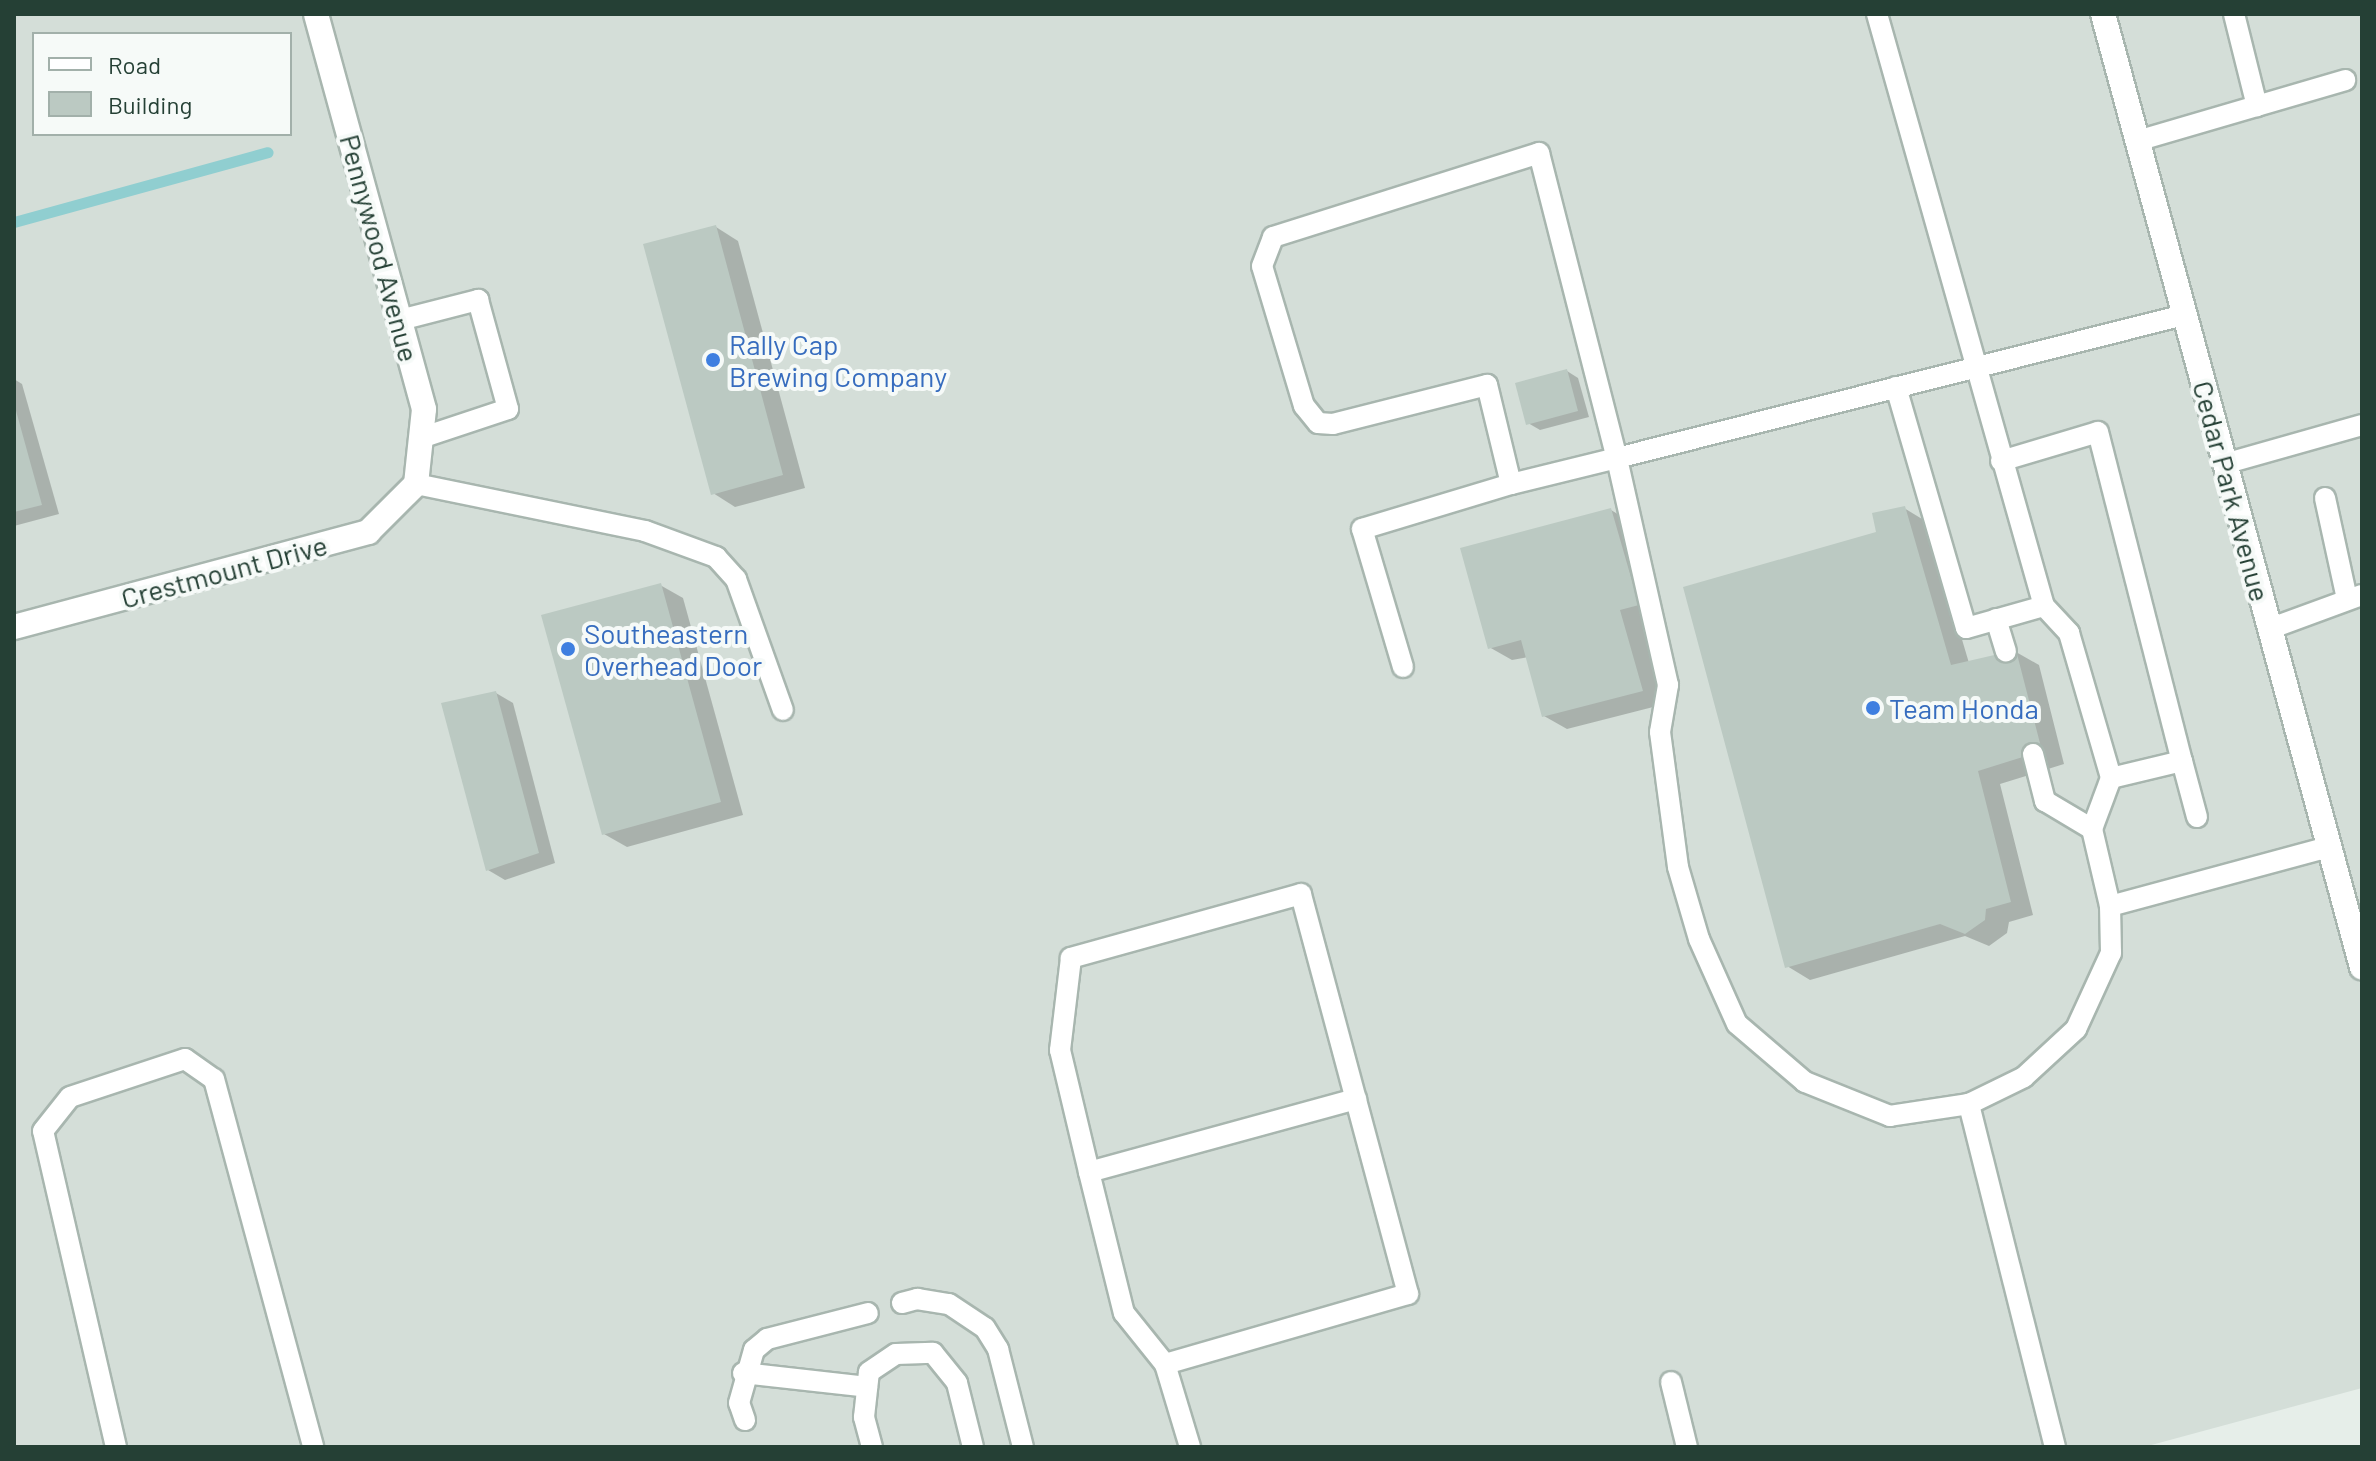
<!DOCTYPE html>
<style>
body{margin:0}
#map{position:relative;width:2376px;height:1461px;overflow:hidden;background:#e6eee9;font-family:Barlow,sans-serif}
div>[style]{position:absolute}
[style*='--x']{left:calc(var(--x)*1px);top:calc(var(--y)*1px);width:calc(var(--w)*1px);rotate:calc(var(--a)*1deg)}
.built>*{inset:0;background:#d4ded8}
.shadow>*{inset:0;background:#0003}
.stream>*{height:11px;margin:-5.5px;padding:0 5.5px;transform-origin:5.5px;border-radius:5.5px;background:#90ced0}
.building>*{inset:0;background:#bbc9c2}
.roads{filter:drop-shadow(2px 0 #a8b6af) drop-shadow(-2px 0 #a8b6af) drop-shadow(0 2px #a8b6af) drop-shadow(0 -2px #a8b6af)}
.service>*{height:20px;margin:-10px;padding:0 10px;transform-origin:10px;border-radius:10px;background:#fff}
.minor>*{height:24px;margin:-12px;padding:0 12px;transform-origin:12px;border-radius:12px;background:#fff}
.dots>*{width:22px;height:22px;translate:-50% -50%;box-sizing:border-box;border:4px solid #f6faf8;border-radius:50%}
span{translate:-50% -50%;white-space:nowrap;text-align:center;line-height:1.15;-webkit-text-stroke:8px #f6faf8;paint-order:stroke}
.street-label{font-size:28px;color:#254035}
.shop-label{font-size:28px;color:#366cbe}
.left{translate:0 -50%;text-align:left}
.frame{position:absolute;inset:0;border:16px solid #254035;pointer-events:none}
.legend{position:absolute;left:32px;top:32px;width:260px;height:104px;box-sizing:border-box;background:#f6faf8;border:2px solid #a2b0aa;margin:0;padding:10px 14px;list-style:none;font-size:24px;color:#254035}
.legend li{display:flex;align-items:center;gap:16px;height:40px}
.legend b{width:40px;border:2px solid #a2b0aa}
</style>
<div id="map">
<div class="built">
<div style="clip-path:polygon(evenodd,14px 14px,2362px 14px,2362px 1388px,2144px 1447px,14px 1447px,14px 14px,34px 34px,290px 34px,290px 134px,34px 134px,34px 34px)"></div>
</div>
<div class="shadow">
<div style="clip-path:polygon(716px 227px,738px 241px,805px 488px,735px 507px,713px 493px)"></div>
<div style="clip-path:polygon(1567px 371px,1578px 378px,1589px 417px,1540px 430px,1528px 423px)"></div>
<div style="clip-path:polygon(14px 379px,22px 384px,59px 514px,14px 526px)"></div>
<div style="clip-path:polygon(1904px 508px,1927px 522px,1969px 663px,2016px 652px,2039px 665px,2064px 764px,2000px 784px,2033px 915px,2009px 922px,2007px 933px,1989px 946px,1965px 936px,1810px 980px,1787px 966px,1879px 534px)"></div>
<div style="clip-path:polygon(1611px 510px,1634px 524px,1660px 618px,1642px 623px,1665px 704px,1567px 729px,1544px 716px,1528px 657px,1512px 660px,1489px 647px)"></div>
<div style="clip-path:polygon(660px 585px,683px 598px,743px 815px,627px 847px,604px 834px)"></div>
<div style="clip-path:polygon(496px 693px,513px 703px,555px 863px,505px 880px,488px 870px)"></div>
</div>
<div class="stream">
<div style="--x:14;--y:222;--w:263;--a:-15.4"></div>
</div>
<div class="building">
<div style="clip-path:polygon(716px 225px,783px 475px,711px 495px,643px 244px)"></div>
<div style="clip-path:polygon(1567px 369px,1578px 411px,1526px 425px,1515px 383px)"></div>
<div style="clip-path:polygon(15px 407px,42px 505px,14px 512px,14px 408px)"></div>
<div style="clip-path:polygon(1905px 506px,1951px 665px,2016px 650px,2042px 751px,1978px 771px,2011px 902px,1986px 909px,1985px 920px,1965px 934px,1940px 924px,1785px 968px,1683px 587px,1876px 532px,1872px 513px)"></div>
<div style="clip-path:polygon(1611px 508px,1639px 605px,1620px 610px,1643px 691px,1542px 717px,1521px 640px,1488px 649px,1460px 548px)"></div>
<div style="clip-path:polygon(661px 583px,721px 802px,602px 835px,541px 615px)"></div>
<div style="clip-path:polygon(496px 691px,539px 853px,486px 871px,441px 703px)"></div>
</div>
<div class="roads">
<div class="service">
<div style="--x:1877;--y:14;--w:615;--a:74.25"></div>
<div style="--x:2044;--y:606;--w:81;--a:164.2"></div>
<div style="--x:1966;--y:628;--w:251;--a:-106.2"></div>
<div style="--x:2234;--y:14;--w:95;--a:76"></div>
<div style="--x:2137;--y:141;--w:217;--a:-16.3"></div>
<div style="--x:1539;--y:153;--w:315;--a:75.7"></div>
<div style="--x:1617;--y:458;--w:109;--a:166.2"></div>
<div style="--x:1511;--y:484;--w:102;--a:-103.6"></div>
<div style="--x:1487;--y:385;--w:159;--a:165.8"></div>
<div style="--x:1333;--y:424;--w:15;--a:-176"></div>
<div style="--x:1318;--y:423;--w:22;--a:-129"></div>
<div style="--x:1304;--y:406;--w:146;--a:-106.7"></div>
<div style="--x:1262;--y:266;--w:31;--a:-69"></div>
<div style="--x:1273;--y:237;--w:279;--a:-17.5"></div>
<div style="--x:400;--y:320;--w:81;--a:-14.4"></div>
<div style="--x:478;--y:300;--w:113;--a:74.6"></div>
<div style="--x:508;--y:409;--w:92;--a:161.6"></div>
<div style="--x:2001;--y:461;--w:101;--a:-16.6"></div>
<div style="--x:2098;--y:432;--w:340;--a:75.7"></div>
<div style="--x:2224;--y:464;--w:143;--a:-15.8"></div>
<div style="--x:416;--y:484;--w:234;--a:11.6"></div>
<div style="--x:645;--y:531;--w:76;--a:20.1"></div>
<div style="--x:716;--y:557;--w:30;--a:48"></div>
<div style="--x:736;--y:579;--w:139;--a:70.3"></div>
<div style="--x:2325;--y:498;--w:103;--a:77.7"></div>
<div style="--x:2044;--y:606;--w:37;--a:47"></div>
<div style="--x:2069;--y:633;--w:151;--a:73.8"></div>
<div style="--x:2111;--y:778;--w:54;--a:110.4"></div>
<div style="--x:2092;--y:829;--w:79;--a:76.8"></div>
<div style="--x:1996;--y:619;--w:34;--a:73"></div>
<div style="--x:2269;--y:629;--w:99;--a:-20.1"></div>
<div style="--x:1403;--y:667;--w:144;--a:-106.5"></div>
<div style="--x:1362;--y:529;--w:156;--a:-16.8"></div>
<div style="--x:2033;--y:754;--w:49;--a:75.7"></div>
<div style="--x:2045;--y:801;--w:55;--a:30.8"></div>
<div style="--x:2111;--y:778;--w:73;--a:-13.5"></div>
<div style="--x:2182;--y:761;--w:58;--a:75"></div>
<div style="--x:1969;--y:1104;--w:61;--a:-26.1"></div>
<div style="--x:2024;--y:1077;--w:71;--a:-42.7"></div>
<div style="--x:2076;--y:1029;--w:84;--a:-65.3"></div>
<div style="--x:2111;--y:953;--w:47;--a:-91.2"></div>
<div style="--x:2110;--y:906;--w:227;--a:-15.1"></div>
<div style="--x:1089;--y:1172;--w:277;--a:-15.3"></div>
<div style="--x:902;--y:1303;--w:16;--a:-15"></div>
<div style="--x:917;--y:1299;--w:32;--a:9"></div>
<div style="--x:949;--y:1304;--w:43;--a:33.7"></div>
<div style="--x:985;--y:1328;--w:25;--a:58"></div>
<div style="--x:998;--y:1349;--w:101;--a:75.7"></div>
<div style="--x:1165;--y:1364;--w:253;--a:-16.1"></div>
<div style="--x:1408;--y:1294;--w:414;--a:-105"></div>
<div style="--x:1301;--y:894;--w:239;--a:164.5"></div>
<div style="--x:1071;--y:958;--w:93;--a:96.8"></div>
<div style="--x:1060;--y:1050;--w:125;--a:76.6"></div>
<div style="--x:1089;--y:1172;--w:145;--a:76.1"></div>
<div style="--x:1124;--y:1313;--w:65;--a:51.2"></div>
<div style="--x:1165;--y:1364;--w:87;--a:73.2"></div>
<div style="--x:743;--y:1373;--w:125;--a:6.4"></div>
<div style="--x:1671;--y:1382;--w:67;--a:76.2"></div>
<div style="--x:745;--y:1420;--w:18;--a:-109"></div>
<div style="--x:739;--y:1403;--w:55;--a:-74.2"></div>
<div style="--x:754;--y:1350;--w:17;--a:-40"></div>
<div style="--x:767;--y:1339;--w:104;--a:-14.4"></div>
<div style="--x:116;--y:1447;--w:324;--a:-103"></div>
<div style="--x:43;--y:1131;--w:43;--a:-51.5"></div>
<div style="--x:70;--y:1097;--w:121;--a:-18.3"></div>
<div style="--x:185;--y:1059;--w:35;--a:35"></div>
<div style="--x:214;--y:1079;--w:381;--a:74.9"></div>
<div style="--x:872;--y:1447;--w:31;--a:-105"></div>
<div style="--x:864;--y:1417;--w:45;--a:-83.7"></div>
<div style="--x:869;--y:1372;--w:32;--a:-34"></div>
<div style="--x:896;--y:1354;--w:37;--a:-2"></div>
<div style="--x:933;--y:1353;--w:38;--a:51"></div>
<div style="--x:957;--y:1383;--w:66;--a:76"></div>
<div style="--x:2055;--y:1447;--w:354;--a:-104.1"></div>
<div style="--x:1969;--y:1104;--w:80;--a:171.4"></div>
<div style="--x:1890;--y:1116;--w:92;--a:-158.2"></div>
<div style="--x:1805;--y:1082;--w:89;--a:-139.5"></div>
<div style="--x:1737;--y:1024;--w:93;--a:-114.1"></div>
<div style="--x:1699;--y:939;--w:75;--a:-106.3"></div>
<div style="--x:1678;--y:867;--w:136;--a:-97.6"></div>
<div style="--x:1660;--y:732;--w:48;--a:-80.3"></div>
<div style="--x:1668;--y:685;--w:233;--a:-102.7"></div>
<div style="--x:1617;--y:458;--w:585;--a:-14.16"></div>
</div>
<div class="minor">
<div style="--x:2103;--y:14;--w:988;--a:74.8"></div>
<div style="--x:14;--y:627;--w:367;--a:-15"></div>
<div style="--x:368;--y:532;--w:68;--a:-45"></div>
<div style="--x:416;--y:484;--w:75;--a:-83.9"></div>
<div style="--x:424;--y:409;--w:409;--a:-105.3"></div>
</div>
</div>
<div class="dots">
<div style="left:713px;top:360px;background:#3f7fe0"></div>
<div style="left:568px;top:649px;background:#3f7fe0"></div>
<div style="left:1873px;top:708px;background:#3f7fe0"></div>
</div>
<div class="street-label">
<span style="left:380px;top:248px;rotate:75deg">Pennywood Avenue</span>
<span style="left:2232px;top:491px;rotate:75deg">Cedar Park Avenue</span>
<span style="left:224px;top:571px;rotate:-15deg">Crestmount Drive</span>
</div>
<div class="shop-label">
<span class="left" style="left:729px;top:360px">Rally Cap<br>Brewing Company</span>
<span class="left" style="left:584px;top:649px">Southeastern<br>Overhead Door</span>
<span class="left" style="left:1889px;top:708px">Team Honda</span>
</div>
<div class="frame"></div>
<ul class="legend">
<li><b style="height:10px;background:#fff"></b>Road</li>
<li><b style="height:22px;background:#bbc9c2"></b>Building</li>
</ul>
</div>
